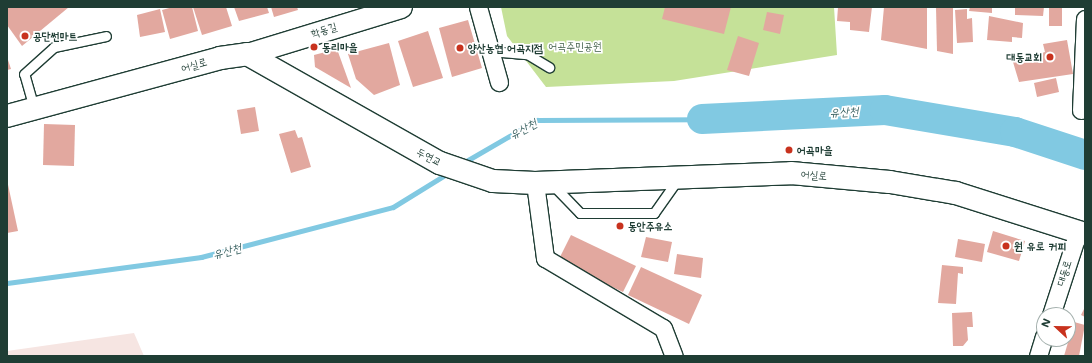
<!DOCTYPE html>
<meta charset="utf-8">
<style>
body{margin:0}
#map{position:relative;width:1092px;height:363px;overflow:hidden;background:#fff;font-family:Mali,"Poor Story",sans-serif}
div>[style]{position:absolute}
[style*='--x']{left:calc(var(--x)*1px);top:calc(var(--y)*1px);width:calc(var(--w)*1px);rotate:calc(var(--a)*1deg)}
.built>*{inset:0;background:#f6e5e2}
.green>*{inset:0;background:#c5e198}
.stream>*{height:5px;margin:-2.5px;padding:0 2.5px;transform-origin:2.5px;border-radius:2.5px;background:#81c9e2}
.river>*{height:30px;margin:-15px;padding:0 15px;transform-origin:15px;border-radius:15px;background:#81c9e2}
.building>*{inset:0;background:#e2a89f}
.roads{filter:drop-shadow(1px 0 #1f3d34) drop-shadow(-1px 0 #1f3d34) drop-shadow(0 1px #1f3d34) drop-shadow(0 -1px #1f3d34)}
.service>*{height:9px;margin:-4.5px;padding:0 4.5px;transform-origin:4.5px;border-radius:4.5px;background:#fff}
.minor>*{height:17px;margin:-8.5px;padding:0 8.5px;transform-origin:8.5px;border-radius:8.5px;background:#fff}
.tertiary>*{height:21px;margin:-10.5px;padding:0 10.5px;transform-origin:10.5px;border-radius:10.5px;background:#fff}
.secondary>*{height:22px;margin:-11px;padding:0 11px;transform-origin:11px;border-radius:11px;background:#fff}
.dots>*{width:11px;height:11px;translate:-50% -50%;box-sizing:border-box;border:2px solid #fff;border-radius:50%}
span{translate:-50% -50%;white-space:nowrap;text-align:center;line-height:1.15;-webkit-text-stroke:3.5px #fff;paint-order:stroke}
.street-label{font-size:11px;color:#1f3d34}
.poi-label{font-size:11px;color:#1f3d34;font-weight:700}
.left{translate:0 -50%;text-align:left}
.right{translate:-100% -50%;text-align:right}
.park-label{font-size:11px;color:#405e48}
.water-label{font-size:12px;color:#386060;font-style:italic}
.frame{position:absolute;inset:0;border:8px solid #1f3d34;pointer-events:none}
.north{position:absolute;left:1036px;top:307px;width:40px;height:40px;box-sizing:border-box;background:#fff;border:1px solid #a5b1ae;border-radius:50%;rotate:292deg;font-size:11px;font-weight:700;line-height:16px;text-align:center;color:#1f3d34}
.north::after{content:'';display:block;margin:auto;width:14px;height:18px;background:#c8321e;clip-path:polygon(50% 0,100% 100%,50% 72%,0 100%)}
</style>
<div id="map">
<div class="built">
<div style="clip-path:polygon(134px 333px,144px 356px,7px 356px,7px 351px)"></div>
</div>
<div class="green">
<div style="clip-path:polygon(501px 7px,834px 7px,837px 55px,674px 81px,546px 87px,507px 36px)"></div>
</div>
<div class="stream">
<div style="--x:461;--y:164;--w:88;--a:-30.1"></div>
<div style="--x:537;--y:120;--w:165;--a:-0.3"></div>
<div style="--x:7;--y:283;--w:196;--a:-7.6"></div>
<div style="--x:201;--y:257;--w:198;--a:-14.6"></div>
<div style="--x:393;--y:207;--w:65;--a:-31.7"></div>
</div>
<div class="river">
<div style="--x:702;--y:119;--w:183;--a:-2.8"></div>
<div style="--x:885;--y:110;--w:132;--a:9.6"></div>
<div style="--x:1015;--y:132;--w:74;--a:18.2"></div>
</div>
<div class="building">
<div style="clip-path:polygon(7px 7px,69px 7px,22px 46px,7px 25px)"></div>
<div style="clip-path:polygon(173px 7px,192px 7px,198px 31px,170px 39px,162px 10px)"></div>
<div style="clip-path:polygon(193px 7px,226px 7px,232px 26px,202px 35px)"></div>
<div style="clip-path:polygon(234px 7px,267px 7px,269px 13px,239px 21px)"></div>
<div style="clip-path:polygon(271px 7px,297px 7px,298px 10px,274px 17px)"></div>
<div style="clip-path:polygon(665px 7px,731px 7px,724px 34px,662px 19px)"></div>
<div style="clip-path:polygon(838px 7px,872px 7px,869px 32px,850px 30px,850px 22px,837px 21px)"></div>
<div style="clip-path:polygon(884px 7px,927px 7px,927px 49px,881px 40px)"></div>
<div style="clip-path:polygon(936px 7px,953px 7px,953px 54px,937px 51px)"></div>
<div style="clip-path:polygon(970px 7px,992px 7px,992px 13px,969px 11px)"></div>
<div style="clip-path:polygon(1015px 7px,1044px 7px,1043px 16px,1015px 15px)"></div>
<div style="clip-path:polygon(1049px 7px,1062px 7px,1062px 26px,1049px 26px)"></div>
<div style="clip-path:polygon(160px 9px,165px 32px,140px 37px,137px 15px)"></div>
<div style="clip-path:polygon(967px 9px,967px 19px,972px 18px,973px 42px,957px 43px,955px 10px)"></div>
<div style="clip-path:polygon(767px 12px,784px 15px,780px 34px,763px 30px)"></div>
<div style="clip-path:polygon(989px 16px,1023px 23px,1022px 38px,1012px 37px,1012px 42px,987px 40px)"></div>
<div style="clip-path:polygon(468px 20px,482px 68px,452px 77px,439px 28px)"></div>
<div style="clip-path:polygon(428px 31px,443px 78px,413px 87px,398px 41px)"></div>
<div style="clip-path:polygon(738px 36px,759px 43px,749px 76px,727px 70px)"></div>
<div style="clip-path:polygon(1067px 40px,1073px 74px,1019px 82px,1013px 62px,1045px 52px,1043px 44px)"></div>
<div style="clip-path:polygon(389px 43px,400px 85px,374px 95px,356px 79px,348px 54px)"></div>
<div style="clip-path:polygon(337px 49px,351px 88px,315px 67px,314px 55px)"></div>
<div style="clip-path:polygon(7px 57px,11px 69px,7px 70px)"></div>
<div style="clip-path:polygon(1056px 78px,1059px 92px,1037px 97px,1034px 83px)"></div>
<div style="clip-path:polygon(255px 107px,259px 131px,241px 134px,237px 110px)"></div>
<div style="clip-path:polygon(44px 124px,75px 125px,74px 166px,43px 165px)"></div>
<div style="clip-path:polygon(295px 130px,298px 138px,302px 137px,311px 167px,291px 173px,279px 134px)"></div>
<div style="clip-path:polygon(7px 180px,18px 231px,7px 233px)"></div>
<div style="clip-path:polygon(993px 231px,1025px 241px,1019px 261px,987px 252px)"></div>
<div style="clip-path:polygon(571px 235px,636px 266px,623px 292px,558px 261px)"></div>
<div style="clip-path:polygon(646px 237px,672px 242px,668px 262px,641px 257px)"></div>
<div style="clip-path:polygon(958px 239px,985px 244px,982px 262px,955px 257px)"></div>
<div style="clip-path:polygon(677px 254px,703px 258px,701px 278px,674px 274px)"></div>
<div style="clip-path:polygon(942px 265px,963px 267px,963px 274px,958px 273px,956px 304px,938px 303px)"></div>
<div style="clip-path:polygon(641px 267px,702px 295px,689px 324px,628px 295px)"></div>
<div style="clip-path:polygon(1085px 307px,1085px 317px,1081px 315px)"></div>
<div style="clip-path:polygon(972px 312px,973px 327px,967px 327px,968px 340px,963px 346px,953px 346px,952px 313px)"></div>
<div style="clip-path:polygon(1074px 322px,1085px 325px,1079px 356px,1064px 356px)"></div>
</div>
<div class="roads">
<div class="service">
<div style="--x:490;--y:51;--w:37;--a:5"></div>
<div style="--x:527;--y:54;--w:26;--a:31"></div>
<div style="--x:34;--y:108;--w:35;--a:-106"></div>
<div style="--x:24;--y:74;--w:40;--a:-42"></div>
<div style="--x:54;--y:47;--w:53;--a:-11.9"></div>
<div style="--x:553;--y:185;--w:39;--a:46"></div>
<div style="--x:580;--y:213;--w:74;--a:0"></div>
<div style="--x:654;--y:213;--w:42;--a:-54.8"></div>
</div>
<div class="minor">
<div style="--x:478;--y:7;--w:78;--a:74.4"></div>
<div style="--x:1081;--y:110;--w:91;--a:-87.5"></div>
<div style="--x:535;--y:183;--w:76;--a:82.4"></div>
<div style="--x:545;--y:258;--w:137;--a:30.7"></div>
<div style="--x:663;--y:328;--w:30;--a:69"></div>
<div style="--x:1051;--y:315;--w:87;--a:-72"></div>
<div style="--x:1038;--y:356;--w:21;--a:-73"></div>
</div>
<div class="tertiary">
<div style="--x:247;--y:54;--w:161;--a:-17"></div>
</div>
<div class="secondary">
<div style="--x:7;--y:116;--w:221;--a:-15.2"></div>
<div style="--x:220;--y:58;--w:27;--a:-8"></div>
<div style="--x:247;--y:54;--w:222;--a:29.5"></div>
<div style="--x:440;--y:163;--w:56;--a:18.8"></div>
<div style="--x:493;--y:181;--w:42;--a:2.7"></div>
<div style="--x:535;--y:183;--w:256;--a:-2.2"></div>
<div style="--x:791;--y:173;--w:99;--a:5.2"></div>
<div style="--x:890;--y:182;--w:67;--a:9.5"></div>
<div style="--x:956;--y:193;--w:135;--a:17.6"></div>
</div>
</div>
<div class="dots">
<div style="left:25px;top:36px;background:#c8321e"></div>
<div style="left:314px;top:47px;background:#c8321e"></div>
<div style="left:460px;top:48px;background:#c8321e"></div>
<div style="left:1050px;top:57px;background:#c8321e"></div>
<div style="left:789px;top:150px;background:#c8321e"></div>
<div style="left:620px;top:226px;background:#c8321e"></div>
<div style="left:1006px;top:246px;background:#c8321e"></div>
</div>
<div class="street-label">
<span style="left:324px;top:30px;rotate:-17deg">학동길</span>
<span style="left:194px;top:65px;rotate:-16deg">어실로</span>
<span style="left:429px;top:157px;rotate:27deg">두연교</span>
<span style="left:814px;top:175px;rotate:5deg">어실로</span>
<span style="left:1064px;top:273px;rotate:-72deg">대동로</span>
</div>
<div class="poi-label">
<span class="left" style="left:33px;top:36px">공단썬마트</span>
<span class="left" style="left:322px;top:47px">동리마을</span>
<span class="left" style="left:468px;top:48px">양산농협 어곡지점</span>
<span class="right" style="left:1042px;top:57px">대동교회</span>
<span class="left" style="left:797px;top:150px">어곡마을</span>
<span class="left" style="left:628px;top:226px">동안주유소</span>
<span class="left" style="left:1014px;top:246px">원 유로 커피</span>
</div>
<div class="park-label">
<span style="left:575px;top:46px">어곡주민공원</span>
</div>
<div class="water-label">
<span style="left:844px;top:112px;rotate:-3deg">유산천</span>
<span style="left:523px;top:129px;rotate:-28deg">유산천</span>
<span style="left:227px;top:251px;rotate:-15deg">유산천</span>
</div>
<div class="frame"></div>
<div class="north">N</div>
</div>
